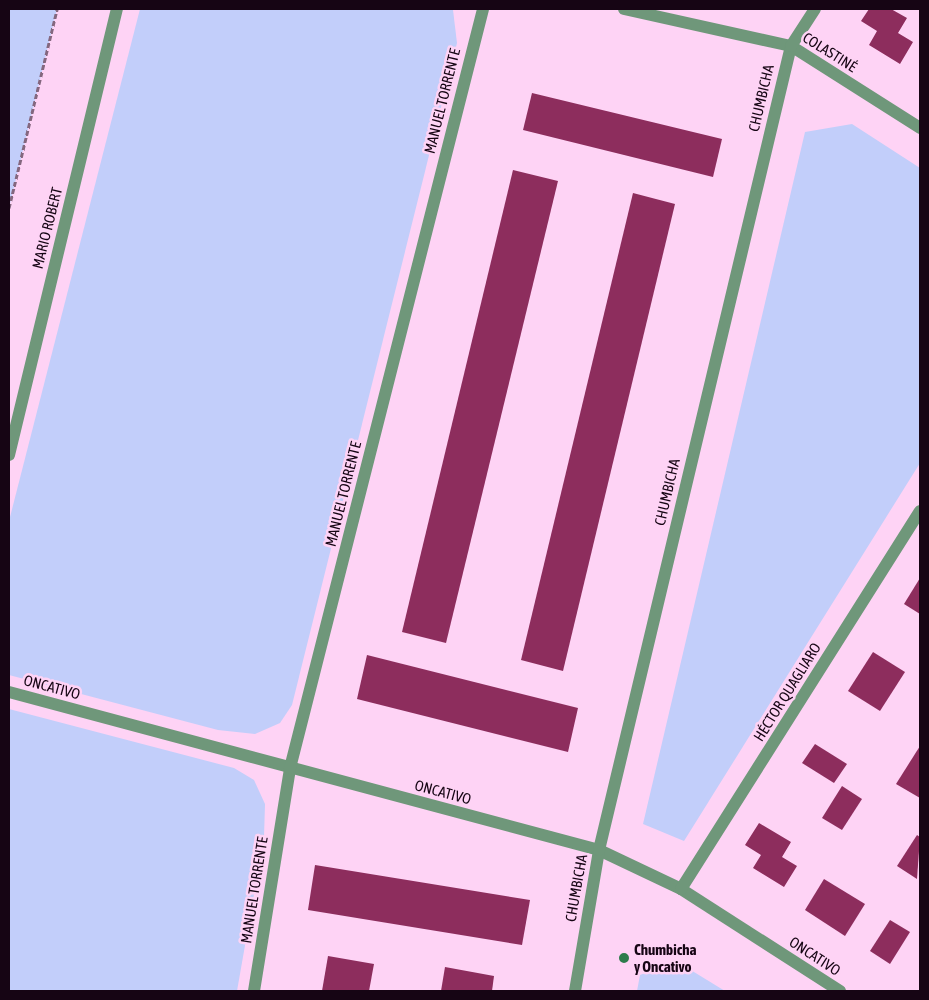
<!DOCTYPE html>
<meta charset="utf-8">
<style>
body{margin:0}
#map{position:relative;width:929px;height:1000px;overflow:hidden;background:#fed3f5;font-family:"Asap Condensed",sans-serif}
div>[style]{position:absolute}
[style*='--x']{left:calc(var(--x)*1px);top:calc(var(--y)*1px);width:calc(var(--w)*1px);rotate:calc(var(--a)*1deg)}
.green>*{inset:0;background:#c2cefa}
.building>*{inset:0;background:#8d2d5d}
.path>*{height:3px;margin-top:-1.5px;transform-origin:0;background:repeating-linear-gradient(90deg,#84677f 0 5px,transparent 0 7.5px)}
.minor>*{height:12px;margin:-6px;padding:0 6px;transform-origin:6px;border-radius:6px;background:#6f977a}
.dots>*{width:14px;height:14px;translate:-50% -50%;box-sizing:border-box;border:2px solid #fed3f5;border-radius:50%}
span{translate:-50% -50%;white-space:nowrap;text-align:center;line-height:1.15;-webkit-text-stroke:5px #fed3f5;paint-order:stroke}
.street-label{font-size:15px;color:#160514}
.poi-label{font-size:15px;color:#160514;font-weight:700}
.left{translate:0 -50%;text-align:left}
.frame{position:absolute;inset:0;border:10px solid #160514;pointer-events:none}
</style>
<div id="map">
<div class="green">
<div style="clip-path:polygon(9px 9px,57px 9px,9px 208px)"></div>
<div style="clip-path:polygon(140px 9px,453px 10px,457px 43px,292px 705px,280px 723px,255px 734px,218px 730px,9px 675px,9px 521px)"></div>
<div style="clip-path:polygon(852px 124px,920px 168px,920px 463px,684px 841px,643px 824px,805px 132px)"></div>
<div style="clip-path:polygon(9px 709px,234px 768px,254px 780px,265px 804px,264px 837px,237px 991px,9px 991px)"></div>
<div style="clip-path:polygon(676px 961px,725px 991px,637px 991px,640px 975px)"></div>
</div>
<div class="building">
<div style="clip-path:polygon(869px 9px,891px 9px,907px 18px,898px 33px,913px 42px,900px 64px,869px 45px,877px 31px,861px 21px)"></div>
<div style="clip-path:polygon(532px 93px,722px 139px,713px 177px,523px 130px)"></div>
<div style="clip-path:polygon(513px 170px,558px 181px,446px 643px,402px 632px)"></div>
<div style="clip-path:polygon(633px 193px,675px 204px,563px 671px,521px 660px)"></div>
<div style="clip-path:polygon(920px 578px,920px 614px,904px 604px)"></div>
<div style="clip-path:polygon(873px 652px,905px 672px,880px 711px,848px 691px)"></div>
<div style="clip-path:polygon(367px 655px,578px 708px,568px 752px,357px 699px)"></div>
<div style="clip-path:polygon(815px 744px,847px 764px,834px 783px,802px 763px)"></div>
<div style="clip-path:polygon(920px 746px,920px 798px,896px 784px)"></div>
<div style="clip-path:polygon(842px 786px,862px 799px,842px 830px,822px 818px)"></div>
<div style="clip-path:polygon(759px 823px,791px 842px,782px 857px,797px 866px,784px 887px,753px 868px,761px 855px,745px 845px)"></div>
<div style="clip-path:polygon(917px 835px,920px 837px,917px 879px,897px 866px)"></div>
<div style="clip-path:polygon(315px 865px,530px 900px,522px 945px,308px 910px)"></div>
<div style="clip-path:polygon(824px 879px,865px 904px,845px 936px,805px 910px)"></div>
<div style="clip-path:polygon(890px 920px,910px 932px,890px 964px,870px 951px)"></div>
<div style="clip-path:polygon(328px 956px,374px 964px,369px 991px,322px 991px)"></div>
<div style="clip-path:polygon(445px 967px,494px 976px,492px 991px,441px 991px)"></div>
</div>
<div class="path">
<div style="--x:9;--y:208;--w:205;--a:-76.4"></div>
</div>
<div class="minor">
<div style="--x:624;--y:9;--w:171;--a:12.5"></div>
<div style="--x:791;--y:46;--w:153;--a:32.4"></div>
<div style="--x:9;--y:455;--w:459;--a:-76.4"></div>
<div style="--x:9;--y:692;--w:611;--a:14.99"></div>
<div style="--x:599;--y:850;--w:91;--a:25.4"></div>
<div style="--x:681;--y:889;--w:189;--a:32.7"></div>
<div style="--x:681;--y:889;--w:447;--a:-57.7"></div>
<div style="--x:254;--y:991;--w:226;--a:-80.8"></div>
<div style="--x:290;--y:768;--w:783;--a:-75.73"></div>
<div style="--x:575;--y:991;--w:143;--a:-80.3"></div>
<div style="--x:599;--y:850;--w:827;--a:-76.57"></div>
<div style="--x:791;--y:46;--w:44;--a:-57"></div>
</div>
<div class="dots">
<div style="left:624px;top:958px;background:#2d7b4b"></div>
</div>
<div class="street-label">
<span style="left:830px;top:52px;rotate:32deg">COLASTINÉ</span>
<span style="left:761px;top:98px;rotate:-77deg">CHUMBICHA</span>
<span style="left:442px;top:101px;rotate:-76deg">MANUEL TORRENTE</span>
<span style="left:47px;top:228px;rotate:-76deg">MARIO ROBERT</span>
<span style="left:667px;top:492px;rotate:-77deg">CHUMBICHA</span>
<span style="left:343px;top:494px;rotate:-76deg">MANUEL TORRENTE</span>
<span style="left:52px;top:687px;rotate:15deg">ONCATIVO</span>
<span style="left:787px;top:692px;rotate:-58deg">HÉCTOR QUAGLIARO</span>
<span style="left:443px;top:792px;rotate:15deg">ONCATIVO</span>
<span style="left:576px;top:888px;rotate:-80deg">CHUMBICHA</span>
<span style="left:254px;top:890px;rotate:-81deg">MANUEL TORRENTE</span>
<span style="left:815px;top:956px;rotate:33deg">ONCATIVO</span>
</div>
<div class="poi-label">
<span class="left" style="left:634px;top:958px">Chumbicha<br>y Oncativo</span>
</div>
<div class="frame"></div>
</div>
